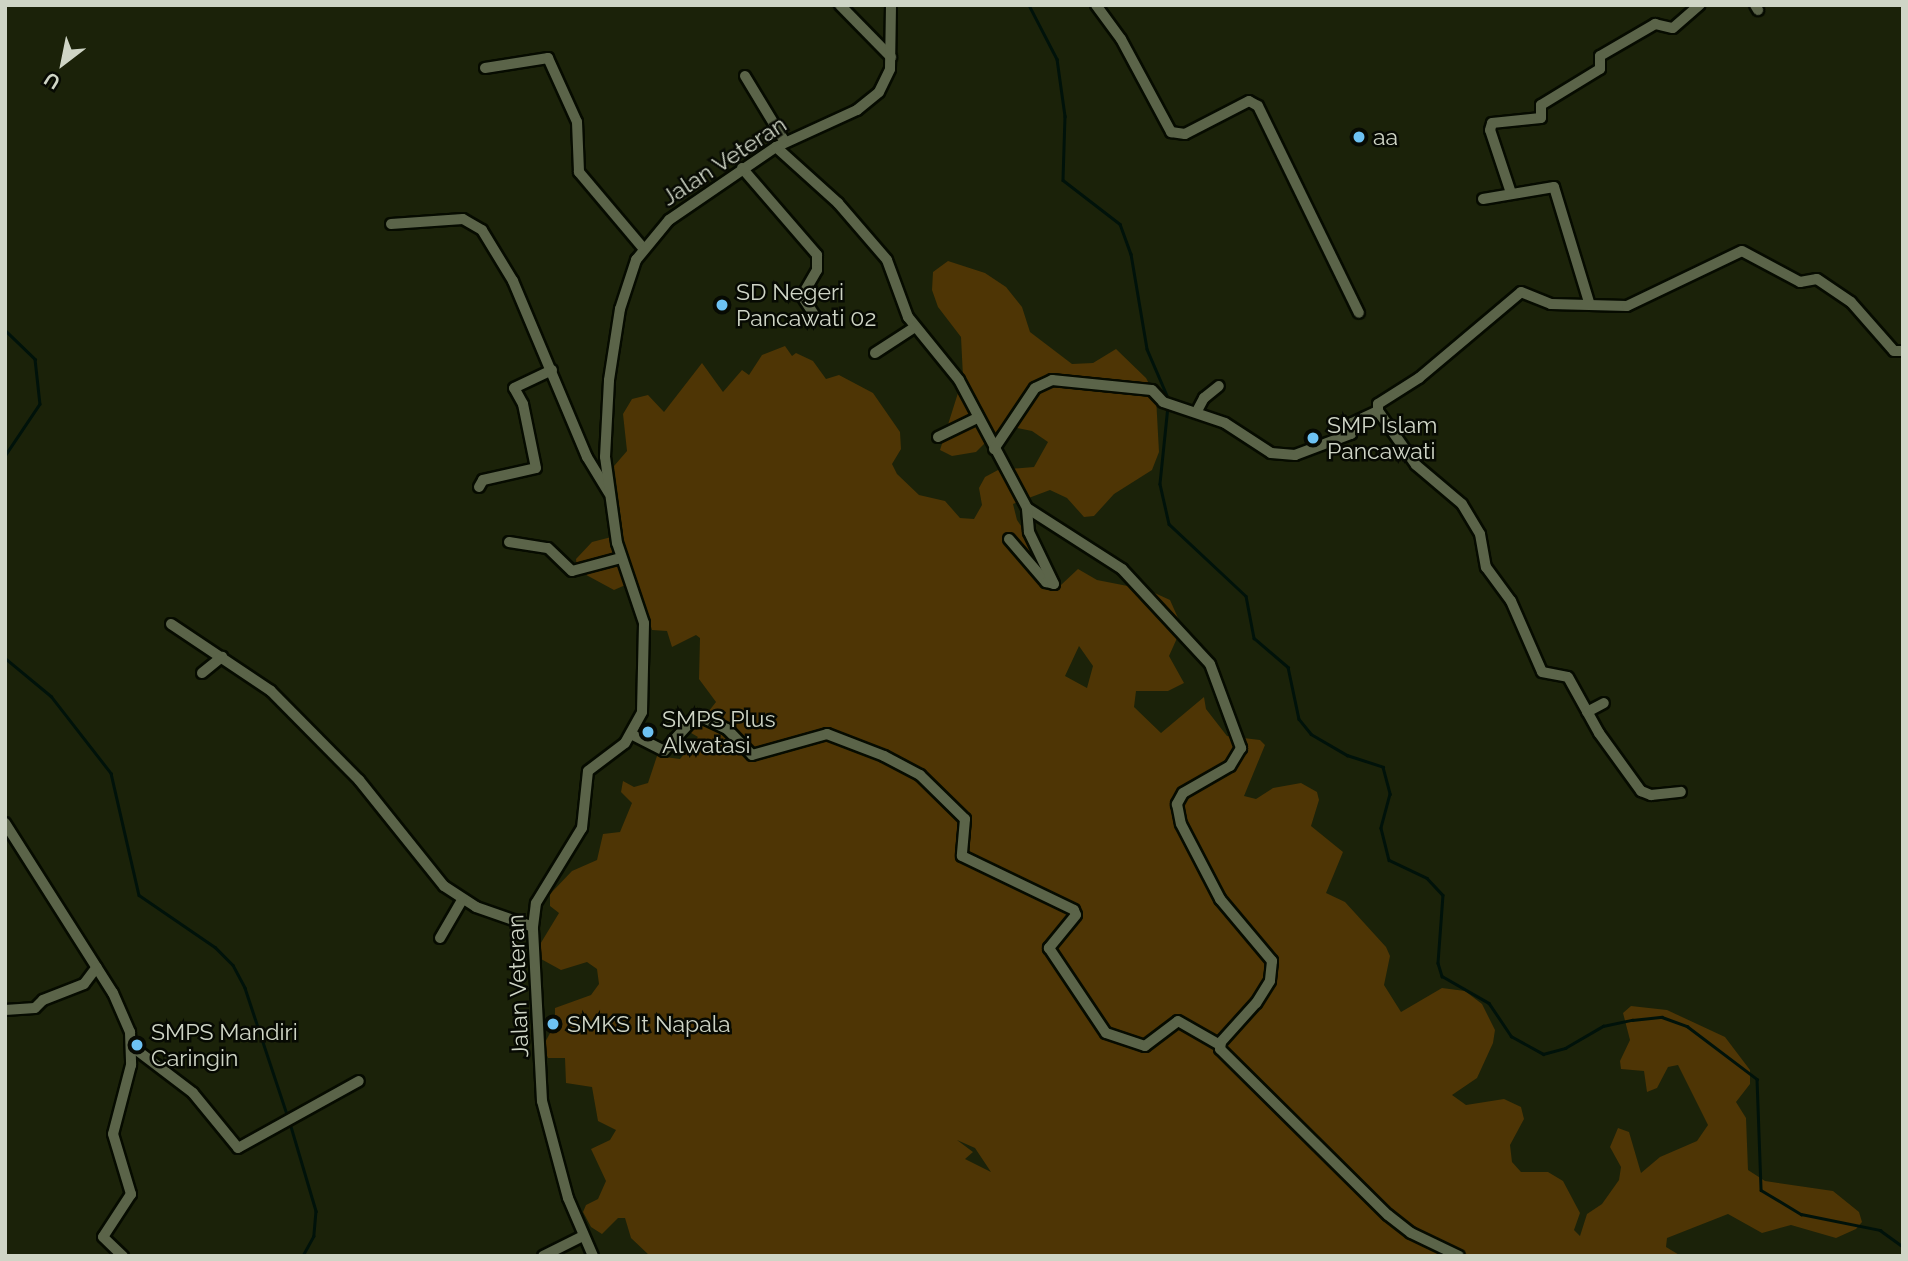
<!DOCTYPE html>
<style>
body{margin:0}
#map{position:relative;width:1908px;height:1261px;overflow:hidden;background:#1b2209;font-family:Raleway,sans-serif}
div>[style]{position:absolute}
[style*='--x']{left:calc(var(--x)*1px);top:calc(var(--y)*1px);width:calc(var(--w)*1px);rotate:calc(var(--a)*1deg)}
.green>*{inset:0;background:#4e3505}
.stream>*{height:2.5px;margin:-1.25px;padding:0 1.25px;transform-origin:1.25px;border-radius:1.25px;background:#00120a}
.roads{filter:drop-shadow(2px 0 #060b00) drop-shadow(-2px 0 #060b00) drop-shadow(0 2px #060b00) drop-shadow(0 -2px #060b00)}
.minor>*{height:10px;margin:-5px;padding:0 5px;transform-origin:5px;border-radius:5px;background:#5b6449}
.dots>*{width:19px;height:19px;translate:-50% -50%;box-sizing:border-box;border:4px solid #070a03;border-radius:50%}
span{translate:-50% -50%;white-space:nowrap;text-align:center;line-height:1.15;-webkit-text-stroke:5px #070a03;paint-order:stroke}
.poi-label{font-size:23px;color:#cfd5c6}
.left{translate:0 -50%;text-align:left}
.street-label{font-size:23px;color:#cfd5c6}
.frame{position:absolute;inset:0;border:7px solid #cfd5c6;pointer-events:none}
.north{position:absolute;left:28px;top:28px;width:70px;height:70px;-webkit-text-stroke:5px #070a03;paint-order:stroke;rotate:212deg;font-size:19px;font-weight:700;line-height:28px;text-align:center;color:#cfd5c6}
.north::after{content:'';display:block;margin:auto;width:24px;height:32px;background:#cfd5c6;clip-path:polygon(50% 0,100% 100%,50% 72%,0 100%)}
</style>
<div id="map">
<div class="green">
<div style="clip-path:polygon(evenodd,948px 261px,985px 273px,1006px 287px,1022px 307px,1030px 332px,1072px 364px,1093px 363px,1116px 349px,1146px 378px,1156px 397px,1159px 452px,1152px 470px,1114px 494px,1094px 516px,1084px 517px,1067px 498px,1050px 490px,1013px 504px,1017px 520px,1061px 585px,1078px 569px,1097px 580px,1148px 590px,1170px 600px,1182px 627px,1169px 656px,1184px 683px,1168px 691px,1136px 691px,1134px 707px,1161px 733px,1204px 697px,1206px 709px,1227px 736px,1260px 740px,1265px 745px,1244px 796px,1256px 799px,1273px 788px,1301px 783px,1317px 792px,1319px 800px,1311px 826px,1343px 852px,1326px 893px,1345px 902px,1386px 947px,1390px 956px,1384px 985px,1401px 1012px,1442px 988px,1465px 991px,1482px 1004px,1495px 1030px,1493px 1043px,1477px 1078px,1452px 1095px,1466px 1105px,1504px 1099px,1521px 1107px,1524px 1119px,1510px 1145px,1512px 1162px,1521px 1172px,1548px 1172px,1563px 1181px,1580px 1213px,1574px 1230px,1580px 1236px,1587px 1214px,1602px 1204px,1619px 1180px,1621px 1167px,1610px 1147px,1618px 1128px,1629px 1132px,1641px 1173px,1660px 1157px,1697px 1141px,1708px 1125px,1678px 1065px,1668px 1067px,1657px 1088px,1647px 1092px,1644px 1071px,1621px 1069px,1620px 1061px,1630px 1040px,1623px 1013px,1631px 1006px,1667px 1010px,1725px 1037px,1750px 1070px,1750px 1084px,1736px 1102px,1746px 1118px,1748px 1170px,1765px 1181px,1833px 1191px,1859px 1212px,1862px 1222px,1856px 1229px,1836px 1238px,1791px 1225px,1762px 1233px,1728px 1214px,1667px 1238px,1666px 1247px,1681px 1256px,650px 1256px,631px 1238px,625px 1218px,618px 1218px,602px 1234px,591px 1227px,583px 1212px,586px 1205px,598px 1199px,606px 1181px,591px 1149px,610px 1140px,616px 1130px,598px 1121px,592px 1087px,566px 1083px,565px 1058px,548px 1058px,543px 1046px,555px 1024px,555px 1008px,591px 995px,599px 984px,597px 969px,587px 962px,561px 970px,541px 959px,539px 946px,559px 913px,550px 906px,550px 894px,572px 871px,597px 860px,603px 834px,620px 832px,632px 803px,621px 792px,623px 781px,634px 787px,648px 783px,657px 756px,680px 759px,698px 737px,686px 730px,679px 716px,705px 716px,716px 702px,699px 679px,700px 638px,696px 635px,672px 647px,667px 631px,652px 630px,637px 580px,614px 590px,577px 570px,576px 559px,592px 542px,623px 534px,614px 466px,627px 451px,623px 414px,632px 399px,648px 395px,664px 412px,702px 363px,723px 392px,742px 370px,749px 375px,762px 355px,785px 346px,792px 356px,796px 353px,813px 361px,826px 379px,839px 375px,873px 393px,900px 432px,901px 449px,892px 464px,897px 474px,919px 495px,945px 501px,960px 518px,974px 519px,982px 505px,979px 488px,985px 477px,998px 470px,1034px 467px,1048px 442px,1032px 431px,1003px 425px,976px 452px,952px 456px,940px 450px,963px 377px,961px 337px,938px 307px,932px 290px,933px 272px,948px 261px,1079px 646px,1093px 666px,1087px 688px,1065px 676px,1079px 646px,948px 261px,957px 1140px,975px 1148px,991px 1172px,965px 1159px,973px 1152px,957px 1140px)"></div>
</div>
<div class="stream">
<div style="--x:1029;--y:5;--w:61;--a:62.6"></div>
<div style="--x:1057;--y:59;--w:58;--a:82"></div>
<div style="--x:1065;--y:116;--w:64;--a:91.8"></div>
<div style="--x:1063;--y:180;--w:72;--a:37.7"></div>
<div style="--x:1120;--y:224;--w:32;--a:70"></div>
<div style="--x:1131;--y:254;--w:96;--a:80.4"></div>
<div style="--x:1147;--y:349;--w:56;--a:66.7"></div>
<div style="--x:5;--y:330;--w:42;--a:44"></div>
<div style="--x:35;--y:359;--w:45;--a:83.7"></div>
<div style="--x:40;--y:404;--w:63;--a:123.9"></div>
<div style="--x:1168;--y:406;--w:78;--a:95.9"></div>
<div style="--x:1160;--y:484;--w:41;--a:77.3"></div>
<div style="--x:1169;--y:524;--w:105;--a:43.1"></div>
<div style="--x:1246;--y:596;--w:43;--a:79.2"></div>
<div style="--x:1254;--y:638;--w:45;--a:40.5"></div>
<div style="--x:1288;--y:667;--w:53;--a:78.1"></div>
<div style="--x:1299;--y:719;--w:19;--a:51"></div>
<div style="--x:1311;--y:734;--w:42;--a:30.3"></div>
<div style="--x:1347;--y:755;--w:38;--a:18"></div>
<div style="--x:1383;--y:767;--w:28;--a:75"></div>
<div style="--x:1390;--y:794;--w:35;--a:105"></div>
<div style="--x:1381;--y:828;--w:33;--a:76"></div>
<div style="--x:1389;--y:860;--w:42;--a:25.3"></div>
<div style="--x:1427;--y:878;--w:23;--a:47"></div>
<div style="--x:1443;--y:895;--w:68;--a:94.2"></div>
<div style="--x:1438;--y:963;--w:14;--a:73"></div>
<div style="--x:1442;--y:976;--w:54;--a:29.9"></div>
<div style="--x:1489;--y:1003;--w:40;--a:56"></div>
<div style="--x:1511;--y:1036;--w:37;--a:29"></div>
<div style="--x:1543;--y:1054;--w:23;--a:-15"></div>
<div style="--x:1565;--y:1048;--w:44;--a:-30.1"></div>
<div style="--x:1603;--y:1026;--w:30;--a:-12"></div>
<div style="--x:1632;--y:1020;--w:30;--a:-6"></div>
<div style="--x:1662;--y:1017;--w:27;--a:20"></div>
<div style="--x:1687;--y:1026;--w:88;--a:37.1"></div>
<div style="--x:1757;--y:1079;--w:111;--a:87.9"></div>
<div style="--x:1761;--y:1190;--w:47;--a:31"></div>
<div style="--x:1801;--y:1214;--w:81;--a:11.4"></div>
<div style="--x:1880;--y:1230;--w:29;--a:36"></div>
<div style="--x:5;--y:658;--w:60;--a:39.6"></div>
<div style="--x:51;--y:696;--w:98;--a:52.1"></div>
<div style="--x:111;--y:773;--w:125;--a:77.1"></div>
<div style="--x:139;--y:895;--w:92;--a:34.4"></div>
<div style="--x:215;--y:947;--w:25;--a:45"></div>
<div style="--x:233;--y:965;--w:26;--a:62"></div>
<div style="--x:245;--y:988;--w:136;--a:71.6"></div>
<div style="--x:290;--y:1123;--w:92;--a:73.5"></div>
<div style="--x:316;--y:1211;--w:25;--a:95"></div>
<div style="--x:314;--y:1236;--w:23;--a:119"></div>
</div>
<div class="roads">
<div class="minor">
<div style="--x:840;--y:5;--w:73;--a:45.6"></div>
<div style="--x:1096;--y:5;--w:42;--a:53.7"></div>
<div style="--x:1121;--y:39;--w:106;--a:61.7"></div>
<div style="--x:1171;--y:132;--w:14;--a:8"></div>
<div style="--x:1185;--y:134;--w:72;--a:-27.3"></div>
<div style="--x:1249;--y:101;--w:10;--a:29"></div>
<div style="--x:1258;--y:106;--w:230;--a:64"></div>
<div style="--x:1755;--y:5;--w:6;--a:59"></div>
<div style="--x:485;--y:68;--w:64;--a:-9"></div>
<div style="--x:548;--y:58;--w:70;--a:65.6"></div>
<div style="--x:577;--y:122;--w:50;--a:87.7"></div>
<div style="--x:579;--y:172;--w:99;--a:49.9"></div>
<div style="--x:745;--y:76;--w:77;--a:58.8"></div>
<div style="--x:776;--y:147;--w:84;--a:42.1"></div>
<div style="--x:838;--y:203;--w:75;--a:49.3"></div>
<div style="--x:887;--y:260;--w:61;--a:69.8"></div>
<div style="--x:908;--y:317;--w:81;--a:51"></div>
<div style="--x:959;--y:380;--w:145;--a:62"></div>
<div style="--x:1027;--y:508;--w:113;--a:32.7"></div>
<div style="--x:1122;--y:569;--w:129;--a:47.2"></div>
<div style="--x:1210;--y:664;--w:90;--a:69.7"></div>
<div style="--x:1241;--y:748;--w:21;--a:121"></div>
<div style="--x:1230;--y:766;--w:54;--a:150.1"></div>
<div style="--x:1183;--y:793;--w:13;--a:119"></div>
<div style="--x:1177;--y:804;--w:20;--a:79"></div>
<div style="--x:1181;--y:824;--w:85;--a:62.5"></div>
<div style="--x:1220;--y:899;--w:81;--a:50"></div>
<div style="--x:1272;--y:961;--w:20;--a:96"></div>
<div style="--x:1270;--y:981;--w:26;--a:122"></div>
<div style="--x:1256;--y:1003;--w:52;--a:131.9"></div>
<div style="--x:1221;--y:1042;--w:7;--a:98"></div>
<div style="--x:1220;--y:1049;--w:236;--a:44.7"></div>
<div style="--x:1388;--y:1215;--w:29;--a:38"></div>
<div style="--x:1411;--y:1233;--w:53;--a:25.6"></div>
<div style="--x:742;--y:168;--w:115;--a:49.2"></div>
<div style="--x:817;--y:255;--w:15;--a:90"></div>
<div style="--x:817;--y:270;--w:30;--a:120"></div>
<div style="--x:802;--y:296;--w:24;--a:57"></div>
<div style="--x:1511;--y:193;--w:66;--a:-108.4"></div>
<div style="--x:1490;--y:130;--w:7;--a:-74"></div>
<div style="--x:1492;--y:123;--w:49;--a:-5.8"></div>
<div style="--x:1541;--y:118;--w:13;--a:-90"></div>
<div style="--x:1541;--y:105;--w:69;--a:-31.4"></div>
<div style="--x:1600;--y:69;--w:13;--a:-90"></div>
<div style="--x:1600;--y:56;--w:64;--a:-30.2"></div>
<div style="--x:1655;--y:24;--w:18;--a:13"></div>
<div style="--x:1673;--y:28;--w:35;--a:-41"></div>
<div style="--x:1483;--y:199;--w:72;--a:-9.6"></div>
<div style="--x:1554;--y:187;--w:120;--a:73.1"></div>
<div style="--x:391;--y:224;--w:72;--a:-4"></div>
<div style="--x:463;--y:219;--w:22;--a:30"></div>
<div style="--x:482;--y:230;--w:60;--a:58.7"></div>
<div style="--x:513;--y:281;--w:191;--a:67.2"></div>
<div style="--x:587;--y:457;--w:42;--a:58.6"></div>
<div style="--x:875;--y:353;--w:48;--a:-33"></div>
<div style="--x:1197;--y:411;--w:15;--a:-62"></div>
<div style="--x:1204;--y:398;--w:19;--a:-39"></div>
<div style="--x:1378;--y:411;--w:66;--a:54.9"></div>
<div style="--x:1416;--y:465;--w:60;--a:40.3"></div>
<div style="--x:1462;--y:504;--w:35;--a:59"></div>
<div style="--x:1480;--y:534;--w:34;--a:80"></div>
<div style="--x:1486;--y:567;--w:42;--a:53.7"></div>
<div style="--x:1511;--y:601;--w:77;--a:66.4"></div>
<div style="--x:1542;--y:672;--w:26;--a:11"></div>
<div style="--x:1568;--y:677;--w:64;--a:61"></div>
<div style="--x:1599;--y:733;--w:72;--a:54.1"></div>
<div style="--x:1641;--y:791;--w:11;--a:22"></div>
<div style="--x:1651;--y:795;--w:30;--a:-6"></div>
<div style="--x:938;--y:437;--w:43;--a:-26"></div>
<div style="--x:994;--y:449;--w:73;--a:-56.1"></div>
<div style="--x:1035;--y:388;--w:19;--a:-25"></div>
<div style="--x:1052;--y:380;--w:100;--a:5.7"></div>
<div style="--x:1152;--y:390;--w:16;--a:47"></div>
<div style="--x:1163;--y:402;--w:65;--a:18.7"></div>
<div style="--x:1225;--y:423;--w:55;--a:33.1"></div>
<div style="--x:1271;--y:453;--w:24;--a:5"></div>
<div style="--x:1295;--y:455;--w:60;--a:-20.6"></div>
<div style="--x:1351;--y:434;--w:11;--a:-85"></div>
<div style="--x:1352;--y:423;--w:29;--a:-25"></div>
<div style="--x:1378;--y:411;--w:7;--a:-90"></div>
<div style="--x:1378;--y:404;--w:49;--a:-32.4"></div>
<div style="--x:1419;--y:378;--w:133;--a:-40.1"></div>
<div style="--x:1521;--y:292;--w:32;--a:22"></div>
<div style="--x:1551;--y:304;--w:76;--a:1.5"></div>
<div style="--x:1627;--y:306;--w:127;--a:-25.6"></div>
<div style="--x:1742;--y:251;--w:66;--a:28.1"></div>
<div style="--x:1800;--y:282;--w:17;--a:-10"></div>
<div style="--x:1817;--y:279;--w:41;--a:34.1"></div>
<div style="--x:1851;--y:302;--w:65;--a:48.7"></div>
<div style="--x:1894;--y:351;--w:9;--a:0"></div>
<div style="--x:479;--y:487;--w:8;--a:-60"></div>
<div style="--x:483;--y:480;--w:54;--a:-12.8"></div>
<div style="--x:536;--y:468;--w:65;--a:-101.5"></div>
<div style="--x:523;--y:404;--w:18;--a:-119"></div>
<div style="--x:514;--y:388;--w:42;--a:-25.3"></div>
<div style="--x:1009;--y:539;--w:57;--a:49.3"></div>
<div style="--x:1046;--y:582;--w:8;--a:14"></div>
<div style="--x:1054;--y:584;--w:58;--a:-115.7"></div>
<div style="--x:1029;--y:532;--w:24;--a:-95"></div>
<div style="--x:509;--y:542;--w:39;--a:9"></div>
<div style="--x:548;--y:548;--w:33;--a:44"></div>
<div style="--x:572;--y:571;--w:51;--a:-14.9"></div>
<div style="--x:171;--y:624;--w:120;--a:33.8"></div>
<div style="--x:271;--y:691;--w:125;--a:45.3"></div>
<div style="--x:359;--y:780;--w:136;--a:51.3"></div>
<div style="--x:444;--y:886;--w:38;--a:33"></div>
<div style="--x:476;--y:907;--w:60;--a:19.3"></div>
<div style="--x:202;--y:673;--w:26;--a:-39"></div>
<div style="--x:1587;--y:712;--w:19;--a:-28"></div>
<div style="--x:631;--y:734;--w:37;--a:27"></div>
<div style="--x:664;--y:751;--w:49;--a:-47.5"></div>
<div style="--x:697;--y:715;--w:33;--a:25"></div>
<div style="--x:727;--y:729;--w:36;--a:46"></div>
<div style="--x:752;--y:755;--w:78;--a:-15.6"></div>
<div style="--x:827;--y:734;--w:61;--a:21.1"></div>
<div style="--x:884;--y:756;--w:41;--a:27.8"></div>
<div style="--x:920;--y:775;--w:63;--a:44.4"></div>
<div style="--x:965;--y:819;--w:37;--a:95"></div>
<div style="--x:962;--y:856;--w:124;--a:25.7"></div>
<div style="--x:1074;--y:910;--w:5;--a:68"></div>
<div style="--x:1076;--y:915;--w:43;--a:129.3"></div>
<div style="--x:1049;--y:948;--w:102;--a:56.2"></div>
<div style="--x:1106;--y:1033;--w:41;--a:18.4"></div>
<div style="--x:1145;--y:1046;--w:41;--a:-37.1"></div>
<div style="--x:1178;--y:1021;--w:48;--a:29.7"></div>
<div style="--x:5;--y:823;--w:201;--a:57.6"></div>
<div style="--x:113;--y:993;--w:43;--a:66.4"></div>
<div style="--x:130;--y:1032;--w:33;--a:88"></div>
<div style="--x:131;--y:1065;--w:71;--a:104.6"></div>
<div style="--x:113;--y:1134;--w:63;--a:73.3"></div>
<div style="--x:131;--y:1194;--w:51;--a:123.1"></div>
<div style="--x:103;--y:1237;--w:28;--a:44"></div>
<div style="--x:440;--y:938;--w:44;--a:-59.9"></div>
<div style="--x:5;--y:1010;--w:30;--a:-4"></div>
<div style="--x:35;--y:1008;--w:11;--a:-45"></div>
<div style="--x:43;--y:1000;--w:44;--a:-21.3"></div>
<div style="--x:84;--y:984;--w:21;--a:-53"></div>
<div style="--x:134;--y:1048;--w:74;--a:37.3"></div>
<div style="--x:193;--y:1093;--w:71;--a:50.7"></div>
<div style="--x:238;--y:1148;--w:138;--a:-29"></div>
<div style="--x:543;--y:1256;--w:45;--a:-26.6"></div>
<div style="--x:593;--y:1256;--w:63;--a:-113.3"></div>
<div style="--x:568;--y:1198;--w:100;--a:-105"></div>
<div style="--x:542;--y:1101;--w:174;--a:-93"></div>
<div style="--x:533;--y:927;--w:24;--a:-83"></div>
<div style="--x:536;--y:903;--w:88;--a:-58.5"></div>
<div style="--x:582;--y:828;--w:57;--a:-84"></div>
<div style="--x:588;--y:771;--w:46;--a:-37.1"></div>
<div style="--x:625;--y:743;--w:35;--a:-61"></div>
<div style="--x:642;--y:712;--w:89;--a:-88.7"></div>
<div style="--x:644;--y:623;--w:84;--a:-108.6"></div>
<div style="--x:617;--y:543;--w:87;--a:-97.9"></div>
<div style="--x:605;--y:457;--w:77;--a:-87"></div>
<div style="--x:609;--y:380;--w:72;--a:-81.2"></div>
<div style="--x:620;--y:309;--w:52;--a:-71.9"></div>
<div style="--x:636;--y:260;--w:52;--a:-50.5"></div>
<div style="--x:669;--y:220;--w:130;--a:-34.3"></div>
<div style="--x:776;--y:147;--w:89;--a:-24.6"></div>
<div style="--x:857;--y:110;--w:28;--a:-39"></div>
<div style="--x:879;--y:92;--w:25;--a:-64"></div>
<div style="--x:890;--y:69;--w:64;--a:-89.1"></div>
</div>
</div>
<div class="dots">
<div style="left:1359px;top:137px;background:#6dc2f3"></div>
<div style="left:722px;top:305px;background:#6dc2f3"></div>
<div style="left:1313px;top:438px;background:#6dc2f3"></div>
<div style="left:648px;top:732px;background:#6dc2f3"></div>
<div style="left:553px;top:1024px;background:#6dc2f3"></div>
<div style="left:137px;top:1045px;background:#6dc2f3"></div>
</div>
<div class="poi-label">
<span class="left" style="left:1373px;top:137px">aa</span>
<span class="left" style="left:736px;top:305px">SD Negeri<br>Pancawati 02</span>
<span class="left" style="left:1327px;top:438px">SMP Islam<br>Pancawati</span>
<span class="left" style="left:662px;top:732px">SMPS Plus<br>Alwatasi</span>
<span class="left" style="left:567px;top:1024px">SMKS It Napala</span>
<span class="left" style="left:151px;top:1045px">SMPS Mandiri<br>Caringin</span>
</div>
<div class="street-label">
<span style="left:724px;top:161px;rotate:-33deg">Jalan Veteran</span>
<span style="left:518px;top:986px;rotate:-92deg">Jalan Veteran</span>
</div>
<div class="frame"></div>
<div class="north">U</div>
</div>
